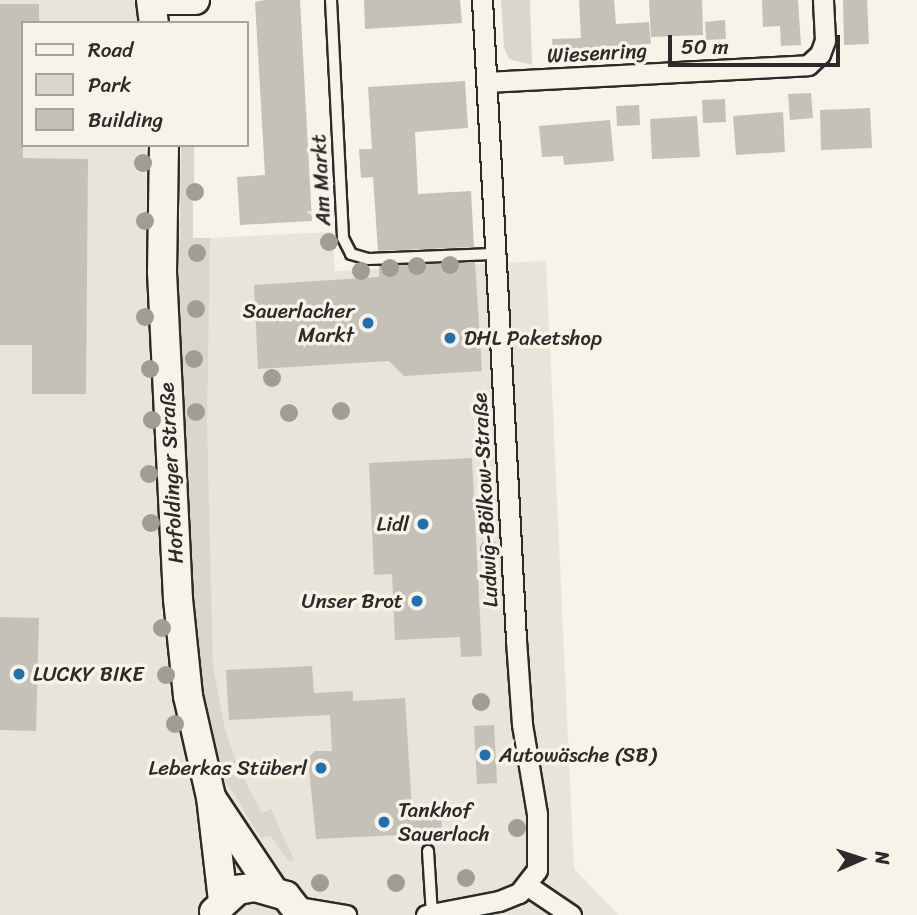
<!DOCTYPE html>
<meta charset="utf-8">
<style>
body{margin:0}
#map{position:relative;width:917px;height:915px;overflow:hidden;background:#f7f3e8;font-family:Sriracha,sans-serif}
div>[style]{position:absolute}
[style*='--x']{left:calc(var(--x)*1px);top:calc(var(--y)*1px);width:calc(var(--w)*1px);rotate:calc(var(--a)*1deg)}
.built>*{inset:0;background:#e8e4da}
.green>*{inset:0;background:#dad6cc}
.building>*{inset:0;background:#c4c1b9}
.roads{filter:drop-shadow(2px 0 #2b2b2b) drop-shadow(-2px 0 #2b2b2b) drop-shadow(0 2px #2b2b2b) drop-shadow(0 -2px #2b2b2b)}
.service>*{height:10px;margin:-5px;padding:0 5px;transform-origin:5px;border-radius:5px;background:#f7f3e8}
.minor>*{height:19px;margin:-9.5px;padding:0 9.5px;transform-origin:9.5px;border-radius:9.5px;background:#f7f3e8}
.secondary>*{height:28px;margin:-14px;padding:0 14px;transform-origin:14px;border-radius:14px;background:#f7f3e8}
.trees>*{width:18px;height:18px;margin:-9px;border-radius:50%;background:#9f9d96}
.dots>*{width:19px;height:19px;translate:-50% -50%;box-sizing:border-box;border:4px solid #f7f3e8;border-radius:50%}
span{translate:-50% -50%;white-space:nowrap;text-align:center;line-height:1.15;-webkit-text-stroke:7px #f7f3e8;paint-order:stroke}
.street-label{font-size:21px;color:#2b2b2b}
.poi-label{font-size:21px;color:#2b2b2b}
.right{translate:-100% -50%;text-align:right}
.left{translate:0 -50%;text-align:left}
.legend{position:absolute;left:21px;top:21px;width:228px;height:126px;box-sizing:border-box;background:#f7f3e8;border:2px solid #a5a39c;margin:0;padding:9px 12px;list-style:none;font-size:21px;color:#2b2b2b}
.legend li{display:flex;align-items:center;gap:14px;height:35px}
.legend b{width:35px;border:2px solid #a5a39c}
.north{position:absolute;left:826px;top:824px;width:70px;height:70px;-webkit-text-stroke:5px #f7f3e8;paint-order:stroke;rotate:87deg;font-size:19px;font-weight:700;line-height:28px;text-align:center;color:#2b2b2b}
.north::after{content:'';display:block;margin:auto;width:24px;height:32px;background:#2b2b2b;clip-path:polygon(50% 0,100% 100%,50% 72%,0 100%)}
.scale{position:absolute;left:668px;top:35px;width:172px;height:32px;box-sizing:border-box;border:4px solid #2b2b2b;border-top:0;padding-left:9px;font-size:21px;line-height:24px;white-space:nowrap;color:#2b2b2b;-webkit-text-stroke:5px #f7f3e8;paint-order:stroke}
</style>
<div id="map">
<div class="built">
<div style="clip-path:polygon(0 0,133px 0,141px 9px,142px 23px,23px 23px,23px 145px,146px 145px,147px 241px,332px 232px,335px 271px,546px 261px,574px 869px,619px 915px,0 915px)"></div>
</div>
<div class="green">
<div style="clip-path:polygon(501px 0,530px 0,532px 65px,509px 59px,504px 48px)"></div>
<div style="clip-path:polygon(181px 145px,194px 145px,194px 185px,201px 185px,199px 199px,193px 199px,193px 238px,210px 238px,207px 423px,213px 667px,225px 729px,239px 770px,262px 813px,271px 809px,294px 860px,289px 862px,271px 836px,261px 838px,224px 778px,208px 730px,195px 661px,186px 562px,178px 349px)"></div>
</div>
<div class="building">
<div style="clip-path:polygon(265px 0,300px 0,312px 221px,240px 225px,237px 177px,265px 175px,255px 2px)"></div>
<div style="clip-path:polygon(364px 0,460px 0,462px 23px,365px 29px)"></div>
<div style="clip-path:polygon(579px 0,614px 0,616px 24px,649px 22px,651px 44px,622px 46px,622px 58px,554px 63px,552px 39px,581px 38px)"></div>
<div style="clip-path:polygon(649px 0,702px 0,703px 35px,651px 37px)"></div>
<div style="clip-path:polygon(762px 0,798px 0,801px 45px,781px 46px,780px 26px,763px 27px)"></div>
<div style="clip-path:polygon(843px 0,867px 0,869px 44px,844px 45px)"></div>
<div style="clip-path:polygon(0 4px,39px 4px,39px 23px,23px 23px,23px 158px,88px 159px,86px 394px,32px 394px,32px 345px,0 345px)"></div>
<div style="clip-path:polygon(725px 20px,726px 39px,706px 40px,705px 22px)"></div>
<div style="clip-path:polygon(465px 81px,468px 128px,415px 132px,418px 194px,471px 191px,474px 247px,378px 251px,373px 177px,361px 178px,359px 149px,372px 149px,368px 87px)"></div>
<div style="clip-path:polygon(811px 93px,813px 118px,790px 120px,788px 94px)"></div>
<div style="clip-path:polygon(725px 99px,726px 122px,703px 123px,702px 100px)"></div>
<div style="clip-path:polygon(639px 105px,640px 125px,617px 126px,616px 106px)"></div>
<div style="clip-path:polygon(870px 108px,872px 148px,821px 150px,820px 110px)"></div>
<div style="clip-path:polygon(783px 112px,785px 152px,736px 155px,733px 116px)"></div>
<div style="clip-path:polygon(697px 116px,700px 157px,652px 159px,650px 119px)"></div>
<div style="clip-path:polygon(610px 120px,614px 161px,564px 165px,563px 156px,542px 157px,539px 126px)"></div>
<div style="clip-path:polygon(475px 262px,482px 371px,404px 376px,389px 361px,258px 369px,254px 285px,379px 277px,379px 266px)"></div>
<div style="clip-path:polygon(472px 458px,482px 656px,461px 657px,460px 637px,395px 640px,392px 574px,374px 575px,369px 463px)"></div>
<div style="clip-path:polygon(0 617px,39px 618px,36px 731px,0 730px)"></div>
<div style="clip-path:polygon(312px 666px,314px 693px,353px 691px,353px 701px,405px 698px,412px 809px,441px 807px,442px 833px,316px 839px,308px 758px,315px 751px,332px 751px,330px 715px,229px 720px,226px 670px)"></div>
<div style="clip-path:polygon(494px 725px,497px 783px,477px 784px,474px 726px)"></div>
</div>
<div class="roads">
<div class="service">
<div style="--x:331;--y:0;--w:238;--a:87.1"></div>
<div style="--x:343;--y:238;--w:18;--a:63"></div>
<div style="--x:351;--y:254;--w:18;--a:16"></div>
<div style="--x:368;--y:259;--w:126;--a:-2.3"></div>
<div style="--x:428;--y:851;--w:63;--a:86.4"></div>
</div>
<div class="minor">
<div style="--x:486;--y:82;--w:322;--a:-3"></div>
<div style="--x:808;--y:65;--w:16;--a:-43"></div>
<div style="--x:820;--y:54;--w:15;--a:-70"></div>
<div style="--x:825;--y:40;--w:40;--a:-92.9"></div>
<div style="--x:528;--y:886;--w:52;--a:34"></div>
<div style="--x:297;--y:907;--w:50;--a:9.3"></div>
<div style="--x:426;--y:915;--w:74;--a:-10.9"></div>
<div style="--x:499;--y:901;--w:22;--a:-22"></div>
<div style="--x:519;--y:893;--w:29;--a:-52"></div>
<div style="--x:537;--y:870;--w:56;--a:-90"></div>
<div style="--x:537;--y:814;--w:91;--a:-99.5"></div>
<div style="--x:522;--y:724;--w:84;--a:-94.1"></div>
<div style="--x:516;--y:640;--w:641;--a:-93.04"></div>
</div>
<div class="secondary">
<div style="--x:151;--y:0;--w:23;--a:83"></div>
<div style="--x:165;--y:0;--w:30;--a:0"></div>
<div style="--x:164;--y:145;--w:127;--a:90.9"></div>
<div style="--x:162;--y:272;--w:327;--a:87.2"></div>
<div style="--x:178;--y:599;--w:98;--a:84.1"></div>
<div style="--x:188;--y:696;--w:104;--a:77.2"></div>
<div style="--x:211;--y:797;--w:104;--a:83.4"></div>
<div style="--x:212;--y:799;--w:108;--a:56.3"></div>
<div style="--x:214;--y:912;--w:33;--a:-43"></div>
<div style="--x:238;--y:890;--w:17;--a:-10"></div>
<div style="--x:255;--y:887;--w:32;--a:16"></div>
<div style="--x:286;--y:896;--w:24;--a:52"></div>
</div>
</div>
<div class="trees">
<div style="left:143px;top:163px"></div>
<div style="left:195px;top:192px"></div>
<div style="left:145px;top:221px"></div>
<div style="left:329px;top:242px"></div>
<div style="left:197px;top:253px"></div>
<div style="left:450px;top:265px"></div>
<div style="left:417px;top:266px"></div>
<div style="left:390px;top:268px"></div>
<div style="left:361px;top:271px"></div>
<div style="left:196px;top:309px"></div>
<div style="left:145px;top:317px"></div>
<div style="left:194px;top:359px"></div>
<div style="left:150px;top:369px"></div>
<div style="left:272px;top:378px"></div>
<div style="left:341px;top:411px"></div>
<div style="left:196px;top:412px"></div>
<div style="left:289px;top:413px"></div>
<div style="left:152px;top:420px"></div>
<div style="left:149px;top:474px"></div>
<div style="left:487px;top:503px"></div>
<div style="left:151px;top:523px"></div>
<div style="left:489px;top:549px"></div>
<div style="left:492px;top:592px"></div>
<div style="left:162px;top:628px"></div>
<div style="left:166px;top:675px"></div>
<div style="left:481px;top:702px"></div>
<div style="left:175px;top:724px"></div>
<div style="left:517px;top:828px"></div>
<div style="left:466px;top:878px"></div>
<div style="left:320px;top:883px"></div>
<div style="left:396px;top:883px"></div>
</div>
<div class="dots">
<div style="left:368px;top:323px;background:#1f6fb2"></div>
<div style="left:450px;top:338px;background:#1f6fb2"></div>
<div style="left:423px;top:524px;background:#1f6fb2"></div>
<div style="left:417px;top:601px;background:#1f6fb2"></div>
<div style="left:19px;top:674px;background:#1f6fb2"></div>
<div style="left:485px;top:755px;background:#1f6fb2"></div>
<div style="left:321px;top:768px;background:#1f6fb2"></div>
<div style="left:384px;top:822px;background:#1f6fb2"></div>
</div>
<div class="street-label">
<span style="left:597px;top:53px;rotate:-3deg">Wiesenring</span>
<span style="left:321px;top:180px;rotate:-93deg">Am Markt</span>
<span style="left:171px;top:473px;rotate:-93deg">Hofoldinger Straße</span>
<span style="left:485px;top:500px;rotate:-93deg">Ludwig-Bölkow-Straße</span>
</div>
<div class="poi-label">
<span class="right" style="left:354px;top:323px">Sauerlacher<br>Markt</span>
<span class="left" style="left:464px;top:338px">DHL Paketshop</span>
<span class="right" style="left:409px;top:524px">Lidl</span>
<span class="right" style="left:403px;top:601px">Unser Brot</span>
<span class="left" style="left:33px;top:674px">LUCKY BIKE</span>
<span class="left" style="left:499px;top:755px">Autowäsche (SB)</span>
<span class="right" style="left:307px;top:768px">Leberkas Stüberl</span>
<span class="left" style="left:398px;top:822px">Tankhof<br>Sauerlach</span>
</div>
<ul class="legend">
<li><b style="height:9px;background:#f7f3e8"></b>Road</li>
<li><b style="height:19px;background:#dad6cc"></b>Park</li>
<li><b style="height:19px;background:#c4c1b9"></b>Building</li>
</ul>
<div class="north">N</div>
<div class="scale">50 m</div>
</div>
